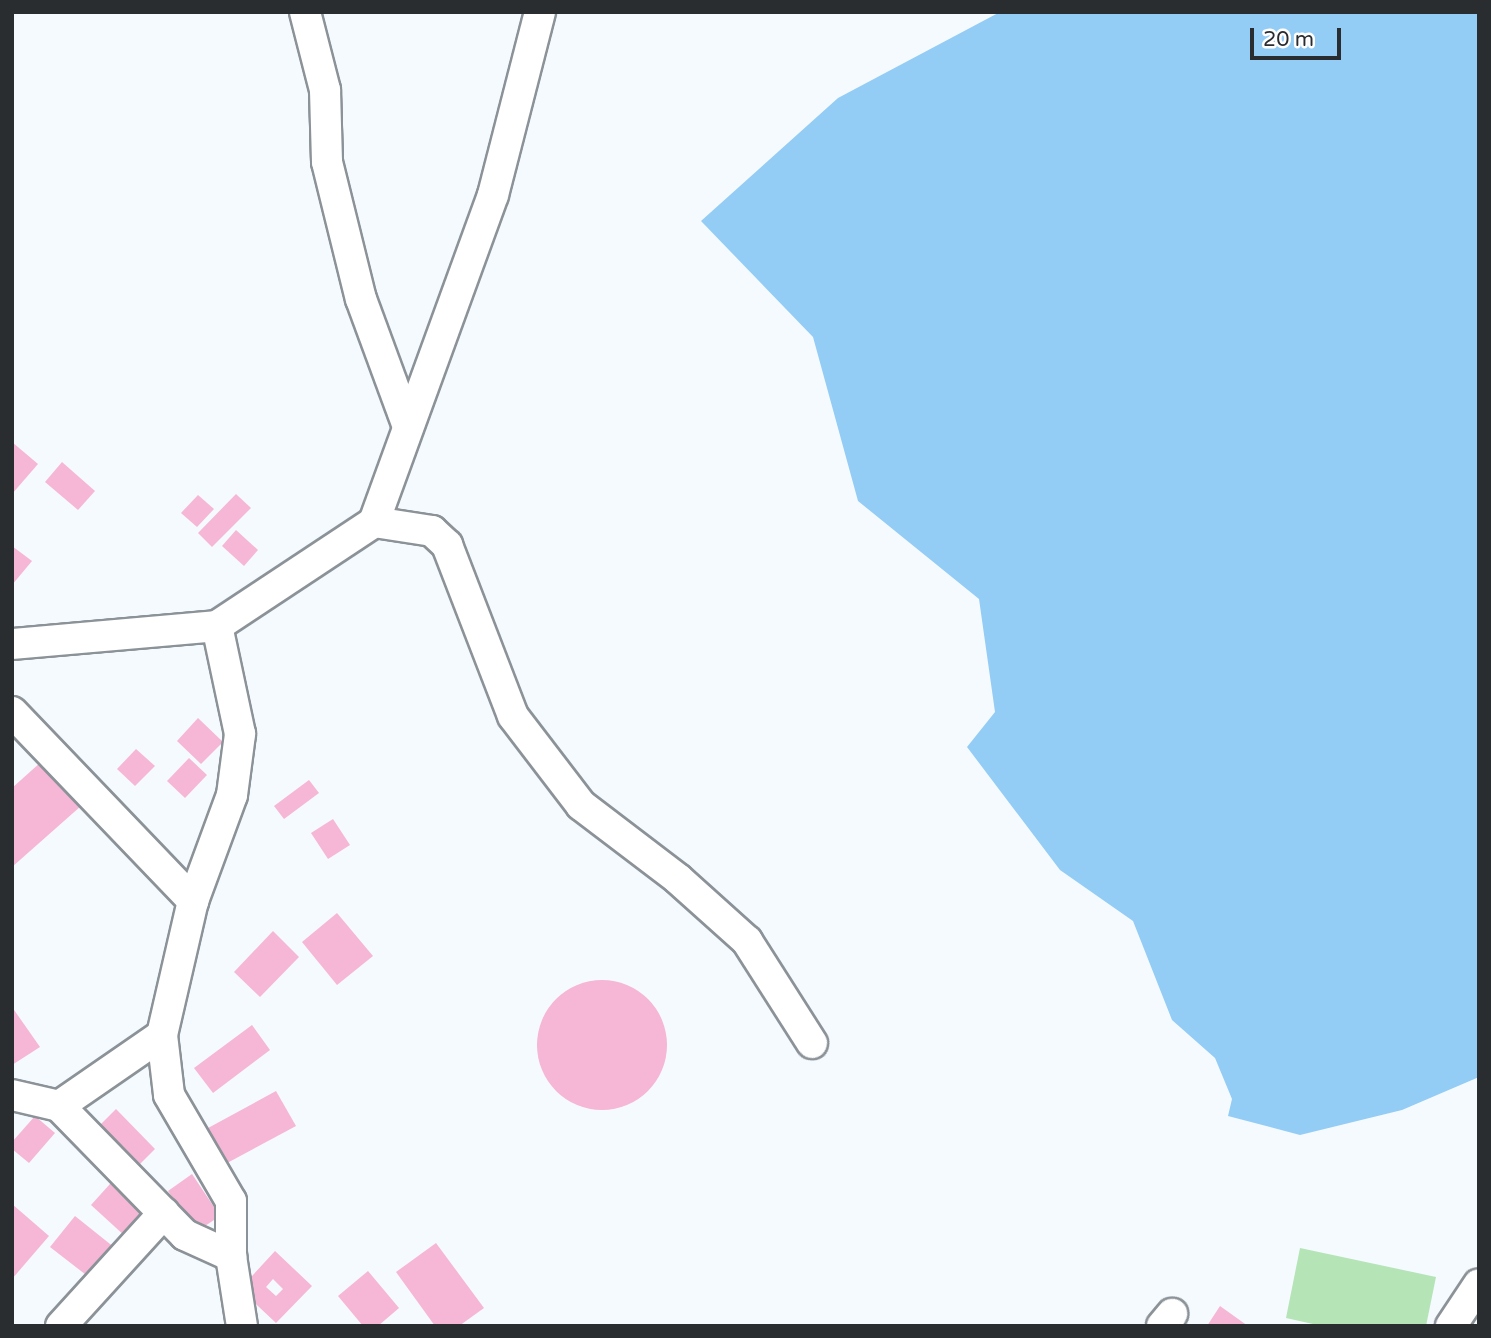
<!DOCTYPE html>
<style>
body{margin:0}
#map{position:relative;width:1491px;height:1338px;overflow:hidden;background:#f5fafe;font-family:"Varela Round",sans-serif}
div>[style]{position:absolute}
[style*='--x']{left:calc(var(--x)*1px);top:calc(var(--y)*1px);width:calc(var(--w)*1px);rotate:calc(var(--a)*1deg)}
.green>*{inset:0;background:#b5e4b7}
.water>*{inset:0;background:#93ccf5}
.building>*{inset:0;background:#f6b6d5}
.round{border-radius:50%}
.roads{filter:drop-shadow(2px 0 #8b9298) drop-shadow(-2px 0 #8b9298) drop-shadow(0 2px #8b9298) drop-shadow(0 -2px #8b9298)}
.street>*{height:30px;margin:-15px;padding:0 15px;transform-origin:15px;border-radius:15px;background:#fff}
span{translate:-50% -50%;white-space:nowrap;text-align:center;line-height:1.15;-webkit-text-stroke:6px #fff;paint-order:stroke}
.frame{position:absolute;inset:0;border:14px solid #2a2d30;pointer-events:none}
.scale{position:absolute;left:1250px;top:28px;width:91px;height:32px;box-sizing:border-box;border:4px solid #2a2d30;border-top:0;padding-left:9px;font-size:21px;line-height:24px;white-space:nowrap;color:#2a2d30;-webkit-text-stroke:5px #fff;paint-order:stroke}
</style>
<div id="map">
<div class="green">
<div style="clip-path:polygon(1300px 1248px,1436px 1277px,1426px 1326px,1322px 1326px,1286px 1318px)"></div>
</div>
<div class="water">
<div style="clip-path:polygon(1000px 12px,1479px 12px,1479px 1077px,1402px 1110px,1300px 1135px,1228px 1116px,1232px 1099px,1215px 1058px,1172px 1020px,1133px 921px,1060px 870px,967px 747px,995px 712px,979px 599px,858px 501px,813px 337px,701px 221px,838px 98px)"></div>
</div>
<div class="building">
<div style="clip-path:polygon(12px 442px,38px 464px,12px 494px)"></div>
<div style="clip-path:polygon(62px 462px,95px 491px,78px 510px,45px 482px)"></div>
<div style="clip-path:polygon(236px 494px,251px 508px,212px 547px,198px 533px)"></div>
<div style="clip-path:polygon(198px 495px,214px 509px,197px 527px,181px 513px)"></div>
<div style="clip-path:polygon(236px 530px,258px 550px,244px 566px,222px 546px)"></div>
<div style="clip-path:polygon(12px 546px,32px 561px,12px 585px)"></div>
<div style="clip-path:polygon(198px 718px,223px 742px,201px 764px,177px 741px)"></div>
<div style="clip-path:polygon(136px 749px,155px 766px,135px 786px,117px 769px)"></div>
<div style="clip-path:polygon(189px 758px,207px 775px,185px 798px,167px 781px)"></div>
<div style="clip-path:polygon(41px 762px,81px 806px,12px 867px,12px 788px)"></div>
<div style="clip-path:polygon(309px 780px,319px 793px,284px 819px,274px 806px)"></div>
<div style="clip-path:polygon(333px 819px,350px 845px,328px 859px,311px 833px)"></div>
<div style="clip-path:polygon(337px 913px,373px 956px,337px 985px,302px 942px)"></div>
<div style="clip-path:polygon(273px 931px,299px 957px,260px 997px,234px 972px)"></div>
<div class="round" style="left:537px;top:980px;width:130px;height:130px"></div>
<div style="clip-path:polygon(12px 1007px,40px 1047px,12px 1065px)"></div>
<div style="clip-path:polygon(252px 1025px,270px 1050px,213px 1093px,194px 1068px)"></div>
<div style="clip-path:polygon(276px 1091px,296px 1126px,216px 1169px,197px 1134px)"></div>
<div style="clip-path:polygon(116px 1109px,155px 1149px,130px 1174px,91px 1134px)"></div>
<div style="clip-path:polygon(35px 1116px,55px 1133px,29px 1163px,12px 1149px,12px 1142px)"></div>
<div style="clip-path:polygon(119px 1174px,154px 1206px,126px 1237px,91px 1205px)"></div>
<div style="clip-path:polygon(192px 1174px,220px 1216px,196px 1232px,168px 1191px)"></div>
<div style="clip-path:polygon(12px 1204px,49px 1236px,12px 1279px)"></div>
<div style="clip-path:polygon(75px 1216px,115px 1248px,90px 1278px,50px 1247px)"></div>
<div style="clip-path:polygon(436px 1243px,484px 1308px,459px 1326px,435px 1326px,396px 1272px)"></div>
<div style="clip-path:polygon(evenodd,275px 1251px,312px 1286px,276px 1323px,240px 1289px,275px 1251px,273px 1279px,283px 1289px,276px 1296px,266px 1287px,273px 1279px)"></div>
<div style="clip-path:polygon(368px 1271px,399px 1308px,378px 1326px,363px 1326px,338px 1296px)"></div>
<div style="clip-path:polygon(1220px 1306px,1248px 1326px,1207px 1326px)"></div>
</div>
<div class="roads">
<div class="street">
<div style="--x:305;--y:12;--w:81;--a:75.6"></div>
<div style="--x:325;--y:90;--w:72;--a:88.4"></div>
<div style="--x:327;--y:162;--w:141;--a:76.1"></div>
<div style="--x:361;--y:299;--w:133;--a:69.8"></div>
<div style="--x:374;--y:522;--w:59;--a:8.8"></div>
<div style="--x:432;--y:531;--w:21;--a:43"></div>
<div style="--x:447;--y:545;--w:183;--a:68.9"></div>
<div style="--x:513;--y:716;--w:112;--a:52.6"></div>
<div style="--x:581;--y:805;--w:122;--a:37.3"></div>
<div style="--x:678;--y:879;--w:93;--a:41.9"></div>
<div style="--x:747;--y:941;--w:121;--a:57.5"></div>
<div style="--x:12;--y:644;--w:206;--a:-5"></div>
<div style="--x:217;--y:626;--w:188;--a:-33.5"></div>
<div style="--x:374;--y:522;--w:348;--a:-70"></div>
<div style="--x:493;--y:195;--w:189;--a:-75.6"></div>
<div style="--x:12;--y:712;--w:262;--a:46.2"></div>
<div style="--x:193;--y:901;--w:113;--a:-69.8"></div>
<div style="--x:232;--y:795;--w:62;--a:-82.5"></div>
<div style="--x:240;--y:734;--w:110;--a:-102"></div>
<div style="--x:162;--y:1035;--w:60;--a:83.3"></div>
<div style="--x:169;--y:1095;--w:123;--a:59.7"></div>
<div style="--x:231;--y:1201;--w:55;--a:90"></div>
<div style="--x:231;--y:1256;--w:71;--a:81.1"></div>
<div style="--x:12;--y:1095;--w:48;--a:13.2"></div>
<div style="--x:59;--y:1106;--w:125;--a:-34.6"></div>
<div style="--x:162;--y:1035;--w:138;--a:-77"></div>
<div style="--x:59;--y:1106;--w:180;--a:45.7"></div>
<div style="--x:185;--y:1235;--w:51;--a:24.5"></div>
<div style="--x:61;--y:1326;--w:153;--a:-47.7"></div>
<div style="--x:1162;--y:1326;--w:16;--a:-50"></div>
<div style="--x:1451;--y:1326;--w:50;--a:-56.3"></div>
</div>
</div>
<div class="frame"></div>
<div class="scale">20 m</div>
</div>
